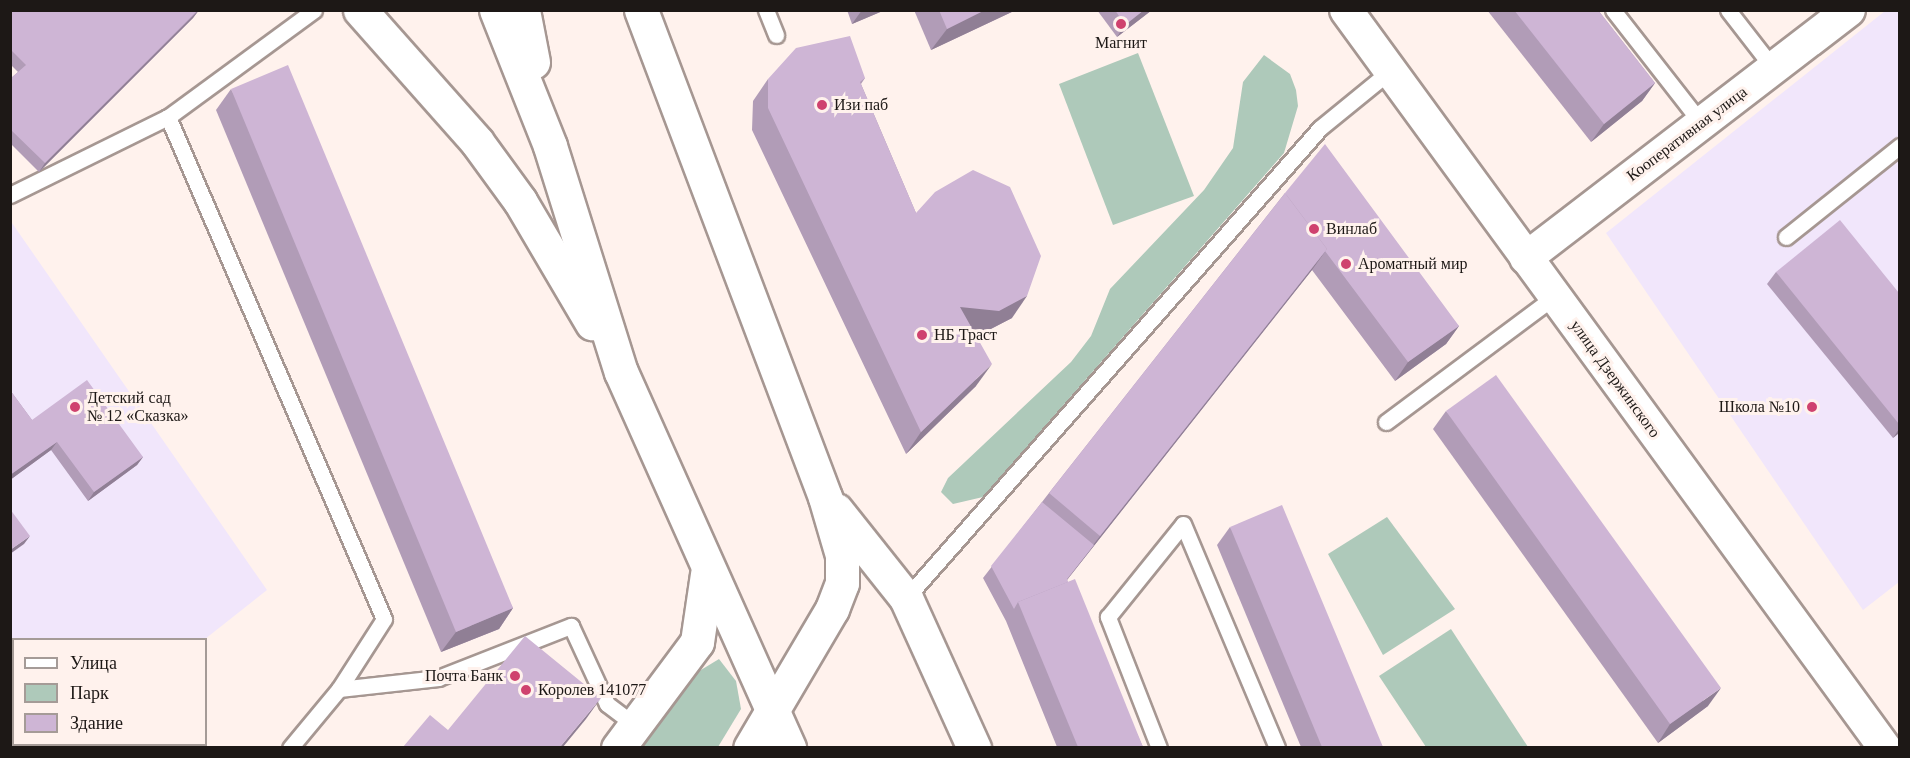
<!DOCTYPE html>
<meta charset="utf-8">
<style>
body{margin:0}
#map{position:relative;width:1910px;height:758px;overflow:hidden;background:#fff2ed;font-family:"Times New Roman",serif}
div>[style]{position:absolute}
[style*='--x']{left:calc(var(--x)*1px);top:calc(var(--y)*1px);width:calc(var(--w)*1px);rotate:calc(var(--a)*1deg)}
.education>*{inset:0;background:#f1e6fb}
.green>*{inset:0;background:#aec9ba}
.roads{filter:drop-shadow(2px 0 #a69792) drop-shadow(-2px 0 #a69792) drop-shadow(0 2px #a69792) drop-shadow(0 -2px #a69792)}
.service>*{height:15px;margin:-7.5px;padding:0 7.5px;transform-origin:7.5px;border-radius:7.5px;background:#fff}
.minor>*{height:32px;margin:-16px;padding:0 16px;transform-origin:16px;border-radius:16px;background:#fff}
.secondary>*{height:33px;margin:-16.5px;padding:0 16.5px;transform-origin:16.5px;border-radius:16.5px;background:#fff}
.wall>*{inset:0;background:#b19cb7}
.shaded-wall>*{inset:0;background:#907f95}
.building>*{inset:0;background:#ceb5d5}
.dots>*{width:16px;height:16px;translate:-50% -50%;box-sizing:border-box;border:3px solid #fff2ed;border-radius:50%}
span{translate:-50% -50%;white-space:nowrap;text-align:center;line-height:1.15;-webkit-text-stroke:6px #fff2ed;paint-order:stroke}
.poi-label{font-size:16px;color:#1d1816}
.left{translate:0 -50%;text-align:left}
.right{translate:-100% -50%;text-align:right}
.street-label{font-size:16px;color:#1d1816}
.frame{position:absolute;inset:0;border:12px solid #1d1816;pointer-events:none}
.legend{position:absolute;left:12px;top:638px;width:195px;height:108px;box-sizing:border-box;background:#fff2ed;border:2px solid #a59b97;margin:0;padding:8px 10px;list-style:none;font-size:18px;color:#1d1816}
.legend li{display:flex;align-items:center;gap:12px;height:30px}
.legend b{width:30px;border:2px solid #a59b97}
</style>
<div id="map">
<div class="education">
<div style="clip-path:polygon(1885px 11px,1899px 11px,1899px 582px,1863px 610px,1606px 233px)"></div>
<div style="clip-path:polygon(12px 223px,267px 590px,205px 639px,14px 640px,14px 744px,74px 745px,70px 748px,11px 748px)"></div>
</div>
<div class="green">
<div style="clip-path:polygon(1138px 53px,1194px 196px,1113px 225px,1059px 84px)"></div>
<div style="clip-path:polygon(1264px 55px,1290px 74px,1296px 90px,1298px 106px,1284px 153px,983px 497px,953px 504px,941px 492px,948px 478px,1071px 362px,1091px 336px,1110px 289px,1204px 190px,1233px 148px,1243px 82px)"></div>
<div style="clip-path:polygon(1387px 517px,1455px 609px,1383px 655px,1328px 554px)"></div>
<div style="clip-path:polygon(1451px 629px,1528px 747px,1426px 747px,1379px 676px)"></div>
<div style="clip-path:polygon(719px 659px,736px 681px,741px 709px,718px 747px,635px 748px,696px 673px)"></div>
</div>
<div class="roads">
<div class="service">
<div style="--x:766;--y:10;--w:27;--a:68"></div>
<div style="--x:1613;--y:10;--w:145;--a:52"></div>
<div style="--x:1728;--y:10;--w:73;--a:52.2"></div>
<div style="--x:168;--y:117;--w:546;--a:66.72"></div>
<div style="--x:384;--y:619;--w:83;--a:122.7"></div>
<div style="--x:339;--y:689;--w:100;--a:-6.3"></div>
<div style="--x:438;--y:678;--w:143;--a:-21.4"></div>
<div style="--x:571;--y:626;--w:86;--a:65.2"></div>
<div style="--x:607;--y:704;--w:36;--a:37"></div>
<div style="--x:10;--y:195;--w:176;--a:-26.3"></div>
<div style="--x:168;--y:117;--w:181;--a:-36.2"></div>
<div style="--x:1786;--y:237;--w:146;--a:-38.6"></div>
<div style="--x:1386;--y:422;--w:211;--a:-36.7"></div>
<div style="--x:906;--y:598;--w:626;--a:-48.62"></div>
<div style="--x:1320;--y:128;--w:90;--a:-39.2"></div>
<div style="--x:290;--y:748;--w:77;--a:-50.3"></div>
<div style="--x:1159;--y:748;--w:141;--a:-111.3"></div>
<div style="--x:1108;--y:617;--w:119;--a:-51.1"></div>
<div style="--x:1183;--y:524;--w:243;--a:67.2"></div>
</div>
<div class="minor">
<div style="--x:1346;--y:10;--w:914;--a:53.86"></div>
<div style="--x:1526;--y:258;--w:407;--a:-37.5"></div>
</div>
<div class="secondary">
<div style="--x:360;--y:10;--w:176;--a:48.4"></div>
<div style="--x:477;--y:142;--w:73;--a:53.9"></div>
<div style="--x:520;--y:201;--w:142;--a:59.5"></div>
<div style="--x:496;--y:10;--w:146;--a:68.3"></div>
<div style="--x:550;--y:146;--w:237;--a:72.6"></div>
<div style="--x:621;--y:372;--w:412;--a:65.9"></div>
<div style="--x:523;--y:10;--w:53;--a:79.1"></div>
<div style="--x:641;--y:10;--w:521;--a:69.3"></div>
<div style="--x:825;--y:497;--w:60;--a:73.7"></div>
<div style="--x:842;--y:555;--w:28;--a:90"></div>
<div style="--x:842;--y:583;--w:28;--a:111"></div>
<div style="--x:832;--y:609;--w:161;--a:120.5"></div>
<div style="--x:836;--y:510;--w:112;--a:51.5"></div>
<div style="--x:906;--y:598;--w:165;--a:65.6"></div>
<div style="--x:618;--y:748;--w:132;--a:-53.3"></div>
<div style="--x:697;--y:642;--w:69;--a:-81.6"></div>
</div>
</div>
<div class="wall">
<div style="clip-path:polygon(10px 10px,199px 10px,193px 18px,39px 172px,10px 143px,10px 79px,18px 72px,10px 64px)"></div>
<div style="clip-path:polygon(847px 10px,885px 10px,852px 24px)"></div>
<div style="clip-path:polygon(914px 10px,1016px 10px,931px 50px)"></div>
<div style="clip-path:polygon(1097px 10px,1152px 10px,1117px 37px)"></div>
<div style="clip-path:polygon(1487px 10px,1598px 10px,1655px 83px,1642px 101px,1591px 142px)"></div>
<div style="clip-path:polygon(865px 78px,861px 84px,916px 213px,1012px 318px,983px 333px,974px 332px,976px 386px,906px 454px,752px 130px,753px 101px,768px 79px)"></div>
<div style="clip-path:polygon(231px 89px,513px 608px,499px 629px,441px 652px,216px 110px)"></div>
<div style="clip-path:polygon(1285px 193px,1459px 326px,1446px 344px,1395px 381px,1312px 270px,1067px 580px,1143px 747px,1057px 747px,1006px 621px,983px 578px,1049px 493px)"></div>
<div style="clip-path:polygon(1776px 272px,1899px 293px,1899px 433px,1893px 438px,1767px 284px)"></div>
<div style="clip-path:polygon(10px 390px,32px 420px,143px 457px,137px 465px,88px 501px,51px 450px,10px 480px)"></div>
<div style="clip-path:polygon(1446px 411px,1708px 706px,1658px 743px,1433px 429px)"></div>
<div style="clip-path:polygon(1230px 527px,1383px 747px,1301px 747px,1217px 545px)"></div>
</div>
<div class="shaded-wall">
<div style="clip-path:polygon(199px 10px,193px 18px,39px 172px,45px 163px)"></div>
<div style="clip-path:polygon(862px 10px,885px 10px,852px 24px)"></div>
<div style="clip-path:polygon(985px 10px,1016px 10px,931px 50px,947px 29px)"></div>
<div style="clip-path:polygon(1144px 10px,1152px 10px,1117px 37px,1125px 25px)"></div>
<div style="clip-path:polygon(1655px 83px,1642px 101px,1591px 142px,1604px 124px)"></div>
<div style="clip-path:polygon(1327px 249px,1312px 270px,1059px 590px,1100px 536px)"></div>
<div style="clip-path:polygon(1027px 296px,1012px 318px,983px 333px,945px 329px,960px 307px)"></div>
<div style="clip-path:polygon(1459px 326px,1446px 344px,1395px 381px,1408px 362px)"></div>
<div style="clip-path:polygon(992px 364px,976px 386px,906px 454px,921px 432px)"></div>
<div style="clip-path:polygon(1899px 429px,1899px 433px,1893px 438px)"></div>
<div style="clip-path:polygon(57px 442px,51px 450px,10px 480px,10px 475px)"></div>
<div style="clip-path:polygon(143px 457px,137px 465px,88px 501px,94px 492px)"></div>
<div style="clip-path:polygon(30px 536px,24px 544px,10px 554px,10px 550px)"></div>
<div style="clip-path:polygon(513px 608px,499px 629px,441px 652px,456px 632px)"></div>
<div style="clip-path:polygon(1721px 688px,1708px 706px,1658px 743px,1670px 724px)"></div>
<div style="clip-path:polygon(601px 698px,586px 719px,563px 747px,560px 747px)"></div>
</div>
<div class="building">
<div style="clip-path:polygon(10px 10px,198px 10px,45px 163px,10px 129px,10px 79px,26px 65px,10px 49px)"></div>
<div style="clip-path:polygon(939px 10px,985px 10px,947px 29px)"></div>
<div style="clip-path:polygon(1115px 10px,1144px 10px,1125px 25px)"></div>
<div style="clip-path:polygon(1514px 10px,1598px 10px,1655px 83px,1604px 124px)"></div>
<div style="clip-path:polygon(850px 36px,865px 78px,860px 82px,916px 213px,935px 192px,973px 170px,1010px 187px,1041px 256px,1027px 296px,999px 311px,960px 307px,992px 364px,921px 432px,768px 108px,768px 79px,796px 48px)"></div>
<div style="clip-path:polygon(288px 65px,513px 608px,456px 632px,231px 89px)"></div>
<div style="clip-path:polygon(1325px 144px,1459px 326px,1408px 362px,1325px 251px,1327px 249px,1285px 193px)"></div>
<div style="clip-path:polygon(1285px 193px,1327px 249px,1100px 536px,1049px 493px)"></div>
<div style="clip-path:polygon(1840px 220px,1899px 293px,1899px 424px,1776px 272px)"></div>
<div style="clip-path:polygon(1496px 375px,1721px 688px,1670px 724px,1446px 411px)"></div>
<div style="clip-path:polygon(87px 380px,143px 457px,94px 492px,57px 442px,10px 475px,10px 390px,32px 420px)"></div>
<div style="clip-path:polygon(1042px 502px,1094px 545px,1067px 579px,1068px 582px,1018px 602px,1014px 609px,991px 566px)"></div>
<div style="clip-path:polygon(1282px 505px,1383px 747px,1322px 747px,1230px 527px)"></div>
<div style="clip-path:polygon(10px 509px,30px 536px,10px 550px)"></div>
<div style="clip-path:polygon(1075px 579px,1143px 747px,1078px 747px,1018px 602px)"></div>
<div style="clip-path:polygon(525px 636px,601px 698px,560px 747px,403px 747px,430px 715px,448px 730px)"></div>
</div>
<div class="dots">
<div style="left:1121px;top:24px;background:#cf426e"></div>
<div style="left:822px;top:105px;background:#cf426e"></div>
<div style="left:1314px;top:229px;background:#cf426e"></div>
<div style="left:1346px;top:264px;background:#cf426e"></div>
<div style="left:922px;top:335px;background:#cf426e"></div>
<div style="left:75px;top:407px;background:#cf426e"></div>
<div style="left:1812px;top:407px;background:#cf426e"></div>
<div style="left:515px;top:676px;background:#cf426e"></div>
<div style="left:526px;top:690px;background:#cf426e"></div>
</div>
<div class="poi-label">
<span style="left:1121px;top:43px">Магнит</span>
<span class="left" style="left:834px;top:105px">Изи паб</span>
<span class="left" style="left:1326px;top:229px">Винлаб</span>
<span class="left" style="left:1358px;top:264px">Ароматный мир</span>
<span class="left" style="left:934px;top:335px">НБ Траст</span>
<span class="left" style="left:87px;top:407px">Детский сад<br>№ 12 «Сказка»</span>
<span class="right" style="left:1800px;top:407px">Школа №10</span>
<span class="right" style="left:503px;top:676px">Почта Банк</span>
<span class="left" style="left:538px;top:690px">Королев 141077</span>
</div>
<div class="street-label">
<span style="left:1687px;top:134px;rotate:-37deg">Кооперативная улица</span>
<span style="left:1615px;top:379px;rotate:54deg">улица Дзержинского</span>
</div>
<div class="frame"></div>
<ul class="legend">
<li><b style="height:8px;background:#fff"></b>Улица</li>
<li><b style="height:16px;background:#aec9ba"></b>Парк</li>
<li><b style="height:16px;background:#ceb5d5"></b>Здание</li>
</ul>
</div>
